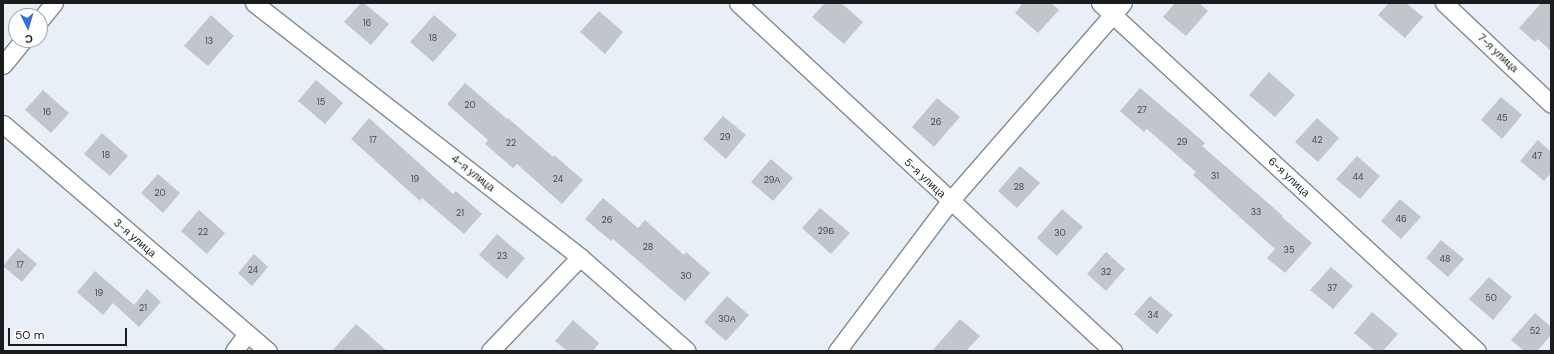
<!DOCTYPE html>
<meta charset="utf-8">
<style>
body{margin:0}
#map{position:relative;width:1554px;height:354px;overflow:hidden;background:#e9eff6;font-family:"DM Sans",sans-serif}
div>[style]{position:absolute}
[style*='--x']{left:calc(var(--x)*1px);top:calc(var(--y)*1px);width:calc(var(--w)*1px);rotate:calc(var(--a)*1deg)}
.building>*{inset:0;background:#c1c6cd}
.roads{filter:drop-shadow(1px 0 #858b91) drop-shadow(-1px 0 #858b91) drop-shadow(0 1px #858b91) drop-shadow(0 -1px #858b91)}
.minor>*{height:17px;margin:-8.5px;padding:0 8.5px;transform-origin:8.5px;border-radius:8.5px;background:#fff}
span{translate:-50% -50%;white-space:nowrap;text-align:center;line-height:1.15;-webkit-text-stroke:3px #fff;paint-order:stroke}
.number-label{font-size:9px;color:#44464a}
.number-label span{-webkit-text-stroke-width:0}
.street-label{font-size:11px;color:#1a1c1e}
.frame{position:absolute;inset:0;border:4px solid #1a1c1e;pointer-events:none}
.north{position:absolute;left:8px;top:8px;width:40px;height:40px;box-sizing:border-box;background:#fff;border:1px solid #a3a4a5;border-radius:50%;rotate:175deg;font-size:11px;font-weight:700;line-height:16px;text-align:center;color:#1a1c1e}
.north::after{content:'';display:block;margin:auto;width:14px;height:18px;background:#3a6ede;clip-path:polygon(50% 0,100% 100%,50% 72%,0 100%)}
.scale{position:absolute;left:8px;top:328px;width:119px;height:18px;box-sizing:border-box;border:2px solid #1a1c1e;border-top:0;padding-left:5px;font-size:12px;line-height:14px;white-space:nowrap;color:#1a1c1e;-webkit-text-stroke:3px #fff;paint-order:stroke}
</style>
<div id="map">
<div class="building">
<div style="clip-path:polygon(361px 3px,364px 3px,389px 24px,371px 45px,344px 22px)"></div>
<div style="clip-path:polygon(825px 3px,841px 3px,863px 22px,844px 44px,812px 17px)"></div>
<div style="clip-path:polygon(1023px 3px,1051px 3px,1059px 10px,1038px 33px,1015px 13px)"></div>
<div style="clip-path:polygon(1175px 3px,1199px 3px,1208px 11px,1186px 36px,1163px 17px)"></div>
<div style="clip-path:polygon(1389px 3px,1406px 3px,1423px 17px,1405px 38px,1378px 15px)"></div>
<div style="clip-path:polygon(1541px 3px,1551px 3px,1551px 51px,1538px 39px,1535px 42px,1519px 28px)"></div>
<div style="clip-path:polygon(599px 11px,623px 32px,605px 54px,580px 32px)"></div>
<div style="clip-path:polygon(211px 15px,234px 36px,208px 66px,184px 46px)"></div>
<div style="clip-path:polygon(434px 15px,457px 35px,433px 62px,410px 42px)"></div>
<div style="clip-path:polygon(1269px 72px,1295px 95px,1275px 117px,1249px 95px)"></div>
<div style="clip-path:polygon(316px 80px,343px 103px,325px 124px,298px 101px)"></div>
<div style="clip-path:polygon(465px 83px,507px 119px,508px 118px,553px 157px,554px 155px,583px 180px,562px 204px,517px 164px,513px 168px,485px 144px,488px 140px,447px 104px)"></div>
<div style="clip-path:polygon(1140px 88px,1205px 143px,1202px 146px,1283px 216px,1282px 217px,1312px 243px,1285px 273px,1267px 258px,1275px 249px,1193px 175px,1196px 172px,1147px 129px,1144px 132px,1120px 111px)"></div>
<div style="clip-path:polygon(43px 90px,69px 113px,51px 133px,25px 110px)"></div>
<div style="clip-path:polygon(1501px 97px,1522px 115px,1502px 139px,1481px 120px)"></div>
<div style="clip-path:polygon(937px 98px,960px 117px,934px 147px,912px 127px)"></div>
<div style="clip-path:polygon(723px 116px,746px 135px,726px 159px,703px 139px)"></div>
<div style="clip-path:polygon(369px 118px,453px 194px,456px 191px,482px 214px,464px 234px,422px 198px,420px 201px,351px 139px)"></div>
<div style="clip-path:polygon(1317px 118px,1339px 138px,1318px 162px,1295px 142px)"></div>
<div style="clip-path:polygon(102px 133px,128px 156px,110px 176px,84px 154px)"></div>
<div style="clip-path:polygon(1538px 140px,1551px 152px,1551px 173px,1544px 181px,1520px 161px)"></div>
<div style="clip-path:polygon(1357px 156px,1380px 176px,1360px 199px,1336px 179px)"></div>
<div style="clip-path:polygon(771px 159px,793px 178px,773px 201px,751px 182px)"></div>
<div style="clip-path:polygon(1020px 166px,1040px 183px,1017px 208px,998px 191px)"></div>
<div style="clip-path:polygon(158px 174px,180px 193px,163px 213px,141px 193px)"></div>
<div style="clip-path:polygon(603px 198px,638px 228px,645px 220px,684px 255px,686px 252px,710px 273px,685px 301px,613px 239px,611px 241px,585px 219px)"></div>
<div style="clip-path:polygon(1400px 199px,1421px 217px,1401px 239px,1381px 221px)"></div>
<div style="clip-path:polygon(820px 208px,850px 233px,831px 254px,802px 228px)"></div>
<div style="clip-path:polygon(1062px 209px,1083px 227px,1057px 256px,1037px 238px)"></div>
<div style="clip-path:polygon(199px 210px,225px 233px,207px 254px,181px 231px)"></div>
<div style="clip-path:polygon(497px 234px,525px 258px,507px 279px,479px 255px)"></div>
<div style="clip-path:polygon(1441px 240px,1464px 259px,1448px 277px,1426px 258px)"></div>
<div style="clip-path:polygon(18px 248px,37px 264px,22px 282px,3px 266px)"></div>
<div style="clip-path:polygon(1106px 252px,1125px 269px,1106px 291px,1087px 274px)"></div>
<div style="clip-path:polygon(254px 254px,268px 267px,252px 286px,238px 273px)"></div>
<div style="clip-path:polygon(1331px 267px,1353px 286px,1333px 309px,1310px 290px)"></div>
<div style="clip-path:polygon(95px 271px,134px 305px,147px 289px,161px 302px,139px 327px,113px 303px,103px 315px,77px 292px)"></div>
<div style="clip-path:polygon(1489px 277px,1512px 297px,1493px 320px,1469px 299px)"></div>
<div style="clip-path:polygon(727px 296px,749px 315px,726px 341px,704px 322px)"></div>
<div style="clip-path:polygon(1150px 296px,1173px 315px,1157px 334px,1134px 314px)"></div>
<div style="clip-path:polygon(1372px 312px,1398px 334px,1383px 351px,1375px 351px,1354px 333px)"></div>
<div style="clip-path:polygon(1535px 313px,1551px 327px,1551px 335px,1537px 351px,1524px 351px,1511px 340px)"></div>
<div style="clip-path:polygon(960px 319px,980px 336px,966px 351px,932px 351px)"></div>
<div style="clip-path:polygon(573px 320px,599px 343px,593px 351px,567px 351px,555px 341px)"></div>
<div style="clip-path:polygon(356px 324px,387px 351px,332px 351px)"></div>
</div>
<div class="roads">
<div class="minor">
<div style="--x:254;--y:3;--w:413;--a:37.9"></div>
<div style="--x:580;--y:257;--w:142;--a:41.3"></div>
<div style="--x:738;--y:3;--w:512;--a:42.86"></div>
<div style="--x:1100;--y:3;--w:513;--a:42.71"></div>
<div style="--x:1444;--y:3;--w:147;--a:43.3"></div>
<div style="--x:40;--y:20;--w:22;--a:-51"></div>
<div style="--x:3;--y:65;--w:32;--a:-51"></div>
<div style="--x:3;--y:124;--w:349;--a:40.6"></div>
<div style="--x:234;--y:351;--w:21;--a:-53"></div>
<div style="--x:490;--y:351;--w:130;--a:-46.2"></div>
<div style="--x:837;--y:351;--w:188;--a:-53"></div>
<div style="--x:950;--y:201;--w:263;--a:-48.9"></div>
</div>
</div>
<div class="number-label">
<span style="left:367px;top:23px">16</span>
<span style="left:433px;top:38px">18</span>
<span style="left:209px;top:41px">13</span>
<span style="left:321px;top:102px">15</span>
<span style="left:470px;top:105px">20</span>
<span style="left:1142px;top:110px">27</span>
<span style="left:47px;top:112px">16</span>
<span style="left:1502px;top:118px">45</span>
<span style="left:936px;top:122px">26</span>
<span style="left:725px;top:137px">29</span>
<span style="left:373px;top:140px">17</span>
<span style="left:1317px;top:140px">42</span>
<span style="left:1182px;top:142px">29</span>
<span style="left:511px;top:143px">22</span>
<span style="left:106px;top:155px">18</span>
<span style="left:1537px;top:156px">47</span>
<span style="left:1215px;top:176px">31</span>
<span style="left:1358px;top:177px">44</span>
<span style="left:415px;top:179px">19</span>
<span style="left:558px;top:179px">24</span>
<span style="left:772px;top:180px">29А</span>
<span style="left:1019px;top:187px">28</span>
<span style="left:160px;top:193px">20</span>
<span style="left:1256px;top:212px">33</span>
<span style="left:460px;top:213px">21</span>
<span style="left:1401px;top:219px">46</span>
<span style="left:607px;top:220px">26</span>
<span style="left:826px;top:231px">29Б</span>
<span style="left:203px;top:232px">22</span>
<span style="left:1060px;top:233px">30</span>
<span style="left:648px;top:247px">28</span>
<span style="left:1289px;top:250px">35</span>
<span style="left:502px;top:256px">23</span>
<span style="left:1445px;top:259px">48</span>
<span style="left:20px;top:265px">17</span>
<span style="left:253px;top:270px">24</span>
<span style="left:1106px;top:272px">32</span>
<span style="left:686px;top:276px">30</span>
<span style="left:1332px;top:288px">37</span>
<span style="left:99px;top:293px">19</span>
<span style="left:1491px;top:298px">50</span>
<span style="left:143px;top:308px">21</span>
<span style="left:1153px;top:315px">34</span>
<span style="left:727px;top:319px">30А</span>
<span style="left:1535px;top:331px">52</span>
</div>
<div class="street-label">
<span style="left:1498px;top:53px;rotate:43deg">7-я улица</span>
<span style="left:473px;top:173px;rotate:38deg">4-я улица</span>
<span style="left:1289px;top:177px;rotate:43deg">6-я улица</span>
<span style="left:925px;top:178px;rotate:43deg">5-я улица</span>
<span style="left:135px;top:238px;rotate:41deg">3-я улица</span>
</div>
<div class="frame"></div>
<div class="north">С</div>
<div class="scale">50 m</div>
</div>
